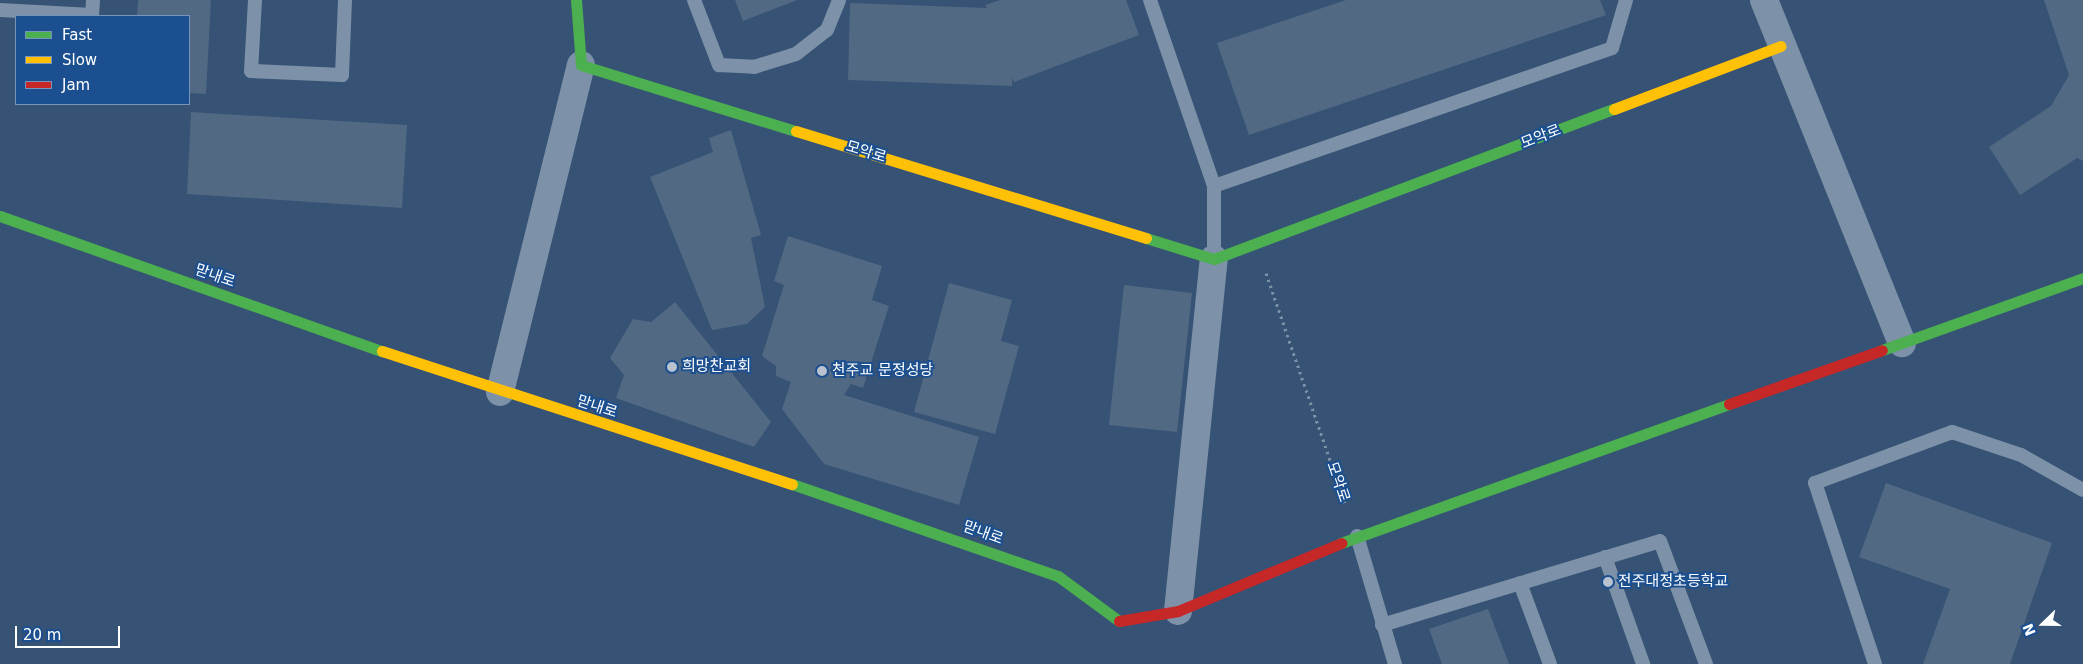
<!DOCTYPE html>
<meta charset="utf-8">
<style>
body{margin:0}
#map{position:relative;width:2083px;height:664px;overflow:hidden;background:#365274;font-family:"DejaVu Sans","Noto Sans KR",sans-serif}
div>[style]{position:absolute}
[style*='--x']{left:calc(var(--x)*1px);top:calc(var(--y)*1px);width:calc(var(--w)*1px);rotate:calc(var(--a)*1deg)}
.building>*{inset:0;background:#526984}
.path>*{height:3px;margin-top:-1.5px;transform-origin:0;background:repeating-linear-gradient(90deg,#7d92a8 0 2.5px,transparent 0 6.5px)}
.lane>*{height:14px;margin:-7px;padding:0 7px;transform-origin:7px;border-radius:7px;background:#7d92a8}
.street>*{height:28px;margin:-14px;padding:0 14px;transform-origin:14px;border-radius:14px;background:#7d92a8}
.fast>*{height:11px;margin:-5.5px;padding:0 5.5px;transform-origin:5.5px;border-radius:5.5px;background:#4caf50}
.slow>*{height:11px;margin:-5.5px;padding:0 5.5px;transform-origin:5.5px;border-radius:5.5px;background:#ffc107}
.jam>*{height:11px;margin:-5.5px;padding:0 5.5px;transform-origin:5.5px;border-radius:5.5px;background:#c62828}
.dots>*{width:14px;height:14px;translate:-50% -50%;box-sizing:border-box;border:2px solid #1b4f8f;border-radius:50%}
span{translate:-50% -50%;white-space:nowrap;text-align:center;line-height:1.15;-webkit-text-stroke:4px #1b4f8f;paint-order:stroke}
.street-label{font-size:15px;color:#fff}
.poi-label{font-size:15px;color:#fff}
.left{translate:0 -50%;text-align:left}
.legend{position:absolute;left:15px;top:15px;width:175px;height:90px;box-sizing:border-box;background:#1b4f8f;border:1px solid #7695bc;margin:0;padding:6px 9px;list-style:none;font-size:15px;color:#fff}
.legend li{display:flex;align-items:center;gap:10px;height:25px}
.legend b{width:25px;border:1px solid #7695bc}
.north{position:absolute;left:2018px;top:599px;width:50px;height:50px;-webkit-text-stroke:4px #1b4f8f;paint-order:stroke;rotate:248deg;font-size:14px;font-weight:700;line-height:20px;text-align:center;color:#fff}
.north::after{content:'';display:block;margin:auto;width:18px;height:22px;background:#fff;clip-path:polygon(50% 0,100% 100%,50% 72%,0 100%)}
.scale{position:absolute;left:15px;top:626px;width:105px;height:22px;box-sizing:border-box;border:2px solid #fff;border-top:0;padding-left:6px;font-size:15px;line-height:18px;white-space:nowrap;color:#fff;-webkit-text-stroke:4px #1b4f8f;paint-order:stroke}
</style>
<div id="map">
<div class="building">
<div style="clip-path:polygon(138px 0,211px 0,206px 94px,189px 93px,189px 16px,137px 16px)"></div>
<div style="clip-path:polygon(735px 0,797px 0,743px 21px)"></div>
<div style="clip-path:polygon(1000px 0,1126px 0,1139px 35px,1014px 82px,1012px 78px,1012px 86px,848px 80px,850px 3px,987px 8px,985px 5px)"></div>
<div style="clip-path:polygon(1346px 0,1600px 0,1606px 15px,1249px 135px,1217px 43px)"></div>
<div style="clip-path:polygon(2044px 0,2083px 0,2083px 161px,2077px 158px,2020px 195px,1989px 147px,2051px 106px,2069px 75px)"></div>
<div style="clip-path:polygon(191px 112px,407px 125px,402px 208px,187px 194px)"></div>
<div style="clip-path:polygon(731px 130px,761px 235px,751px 238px,765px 307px,747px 324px,712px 330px,650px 177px,713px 152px,709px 138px)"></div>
<div style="clip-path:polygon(788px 236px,882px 266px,872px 300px,889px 306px,863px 388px,851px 384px,844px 395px,979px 437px,959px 505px,824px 464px,782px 409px,791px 382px,776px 376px,776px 366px,762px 356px,784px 285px,774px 281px)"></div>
<div style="clip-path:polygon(949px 283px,1012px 300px,1001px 341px,1019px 346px,995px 434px,914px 412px)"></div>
<div style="clip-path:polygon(1124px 285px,1192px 293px,1177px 432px,1109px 425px)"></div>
<div style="clip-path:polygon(675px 302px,771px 422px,754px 447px,616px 398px,624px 375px,610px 358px,633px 319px,651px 322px)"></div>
<div style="clip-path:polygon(1886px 483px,2052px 543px,2010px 664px,1923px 664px,1950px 589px,1859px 557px)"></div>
<div style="clip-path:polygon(1488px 609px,1509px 664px,1442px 664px,1429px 629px)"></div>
</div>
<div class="path">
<div style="--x:1266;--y:273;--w:246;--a:71.1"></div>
</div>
<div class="lane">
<div style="--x:255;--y:0;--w:71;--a:93.2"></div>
<div style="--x:251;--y:71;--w:91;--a:2.5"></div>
<div style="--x:342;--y:75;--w:75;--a:-87.7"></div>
<div style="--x:694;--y:0;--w:70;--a:69"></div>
<div style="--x:719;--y:65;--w:35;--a:3"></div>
<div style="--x:754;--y:67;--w:44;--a:-17.2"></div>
<div style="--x:796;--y:54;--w:39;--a:-38"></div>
<div style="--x:827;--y:30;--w:32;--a:-68"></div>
<div style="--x:1150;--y:0;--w:197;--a:71"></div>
<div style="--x:1214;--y:186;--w:73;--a:90"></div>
<div style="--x:0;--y:10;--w:92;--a:3.1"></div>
<div style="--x:92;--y:15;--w:15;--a:-86"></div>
<div style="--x:1214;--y:186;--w:421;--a:-19.1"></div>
<div style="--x:1612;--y:48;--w:50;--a:-73.7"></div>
<div style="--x:1357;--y:536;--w:134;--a:73.5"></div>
<div style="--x:1605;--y:557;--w:114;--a:70.4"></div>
<div style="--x:1520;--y:583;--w:86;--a:69.7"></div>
<div style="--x:1382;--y:625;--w:290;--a:-16.8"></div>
<div style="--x:1660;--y:541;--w:131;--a:69.5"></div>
<div style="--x:1875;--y:664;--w:191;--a:-108.3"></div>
<div style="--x:1815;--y:483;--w:146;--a:-20.4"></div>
<div style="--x:1952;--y:432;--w:73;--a:18.4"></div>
<div style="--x:2021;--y:455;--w:71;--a:29.4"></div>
</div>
<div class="street">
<div style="--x:1764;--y:0;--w:370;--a:68.1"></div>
<div style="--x:500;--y:392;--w:337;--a:-76.1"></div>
<div style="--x:1178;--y:611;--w:354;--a:-84.2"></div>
</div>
<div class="fast">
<div style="--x:576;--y:0;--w:65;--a:85.6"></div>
<div style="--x:581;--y:65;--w:225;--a:17.1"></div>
<div style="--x:0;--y:216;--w:405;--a:19.5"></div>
<div style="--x:1146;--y:238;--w:71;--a:17.2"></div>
<div style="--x:1214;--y:259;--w:427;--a:-20.6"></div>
<div style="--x:1882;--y:350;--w:214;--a:-19.7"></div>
<div style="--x:792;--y:484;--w:281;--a:19.1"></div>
<div style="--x:1058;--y:576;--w:76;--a:36.4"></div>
<div style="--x:1341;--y:543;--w:412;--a:-19.7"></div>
</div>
<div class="slow">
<div style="--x:1614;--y:109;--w:178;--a:-20.7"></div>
<div style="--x:796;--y:131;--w:366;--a:17"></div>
<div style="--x:382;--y:351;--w:431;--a:18"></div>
</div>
<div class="jam">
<div style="--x:1729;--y:404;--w:162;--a:-19.4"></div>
<div style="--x:1119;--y:621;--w:60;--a:-9.6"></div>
<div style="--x:1178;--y:611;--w:177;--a:-22.6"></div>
</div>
<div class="dots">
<div style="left:672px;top:367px;background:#b9c2ce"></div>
<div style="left:822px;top:371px;background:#b9c2ce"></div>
<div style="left:1608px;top:582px;background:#b9c2ce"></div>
</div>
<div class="street-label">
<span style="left:1541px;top:137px;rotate:-21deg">모악로</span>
<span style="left:866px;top:152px;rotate:17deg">모악로</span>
<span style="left:215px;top:276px;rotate:19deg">맏내로</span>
<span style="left:597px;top:407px;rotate:18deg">맏내로</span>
<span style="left:1338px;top:482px;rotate:71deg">모악로</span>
<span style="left:983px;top:533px;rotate:20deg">맏내로</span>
</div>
<div class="poi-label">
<span class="left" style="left:682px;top:367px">희망찬교회</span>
<span class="left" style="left:832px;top:371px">천주교 문정성당</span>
<span class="left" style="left:1618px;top:582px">전주대정초등학교</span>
</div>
<ul class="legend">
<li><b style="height:6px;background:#4caf50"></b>Fast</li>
<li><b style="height:6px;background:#ffc107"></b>Slow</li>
<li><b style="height:6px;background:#c62828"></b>Jam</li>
</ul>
<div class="north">N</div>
<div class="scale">20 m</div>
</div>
